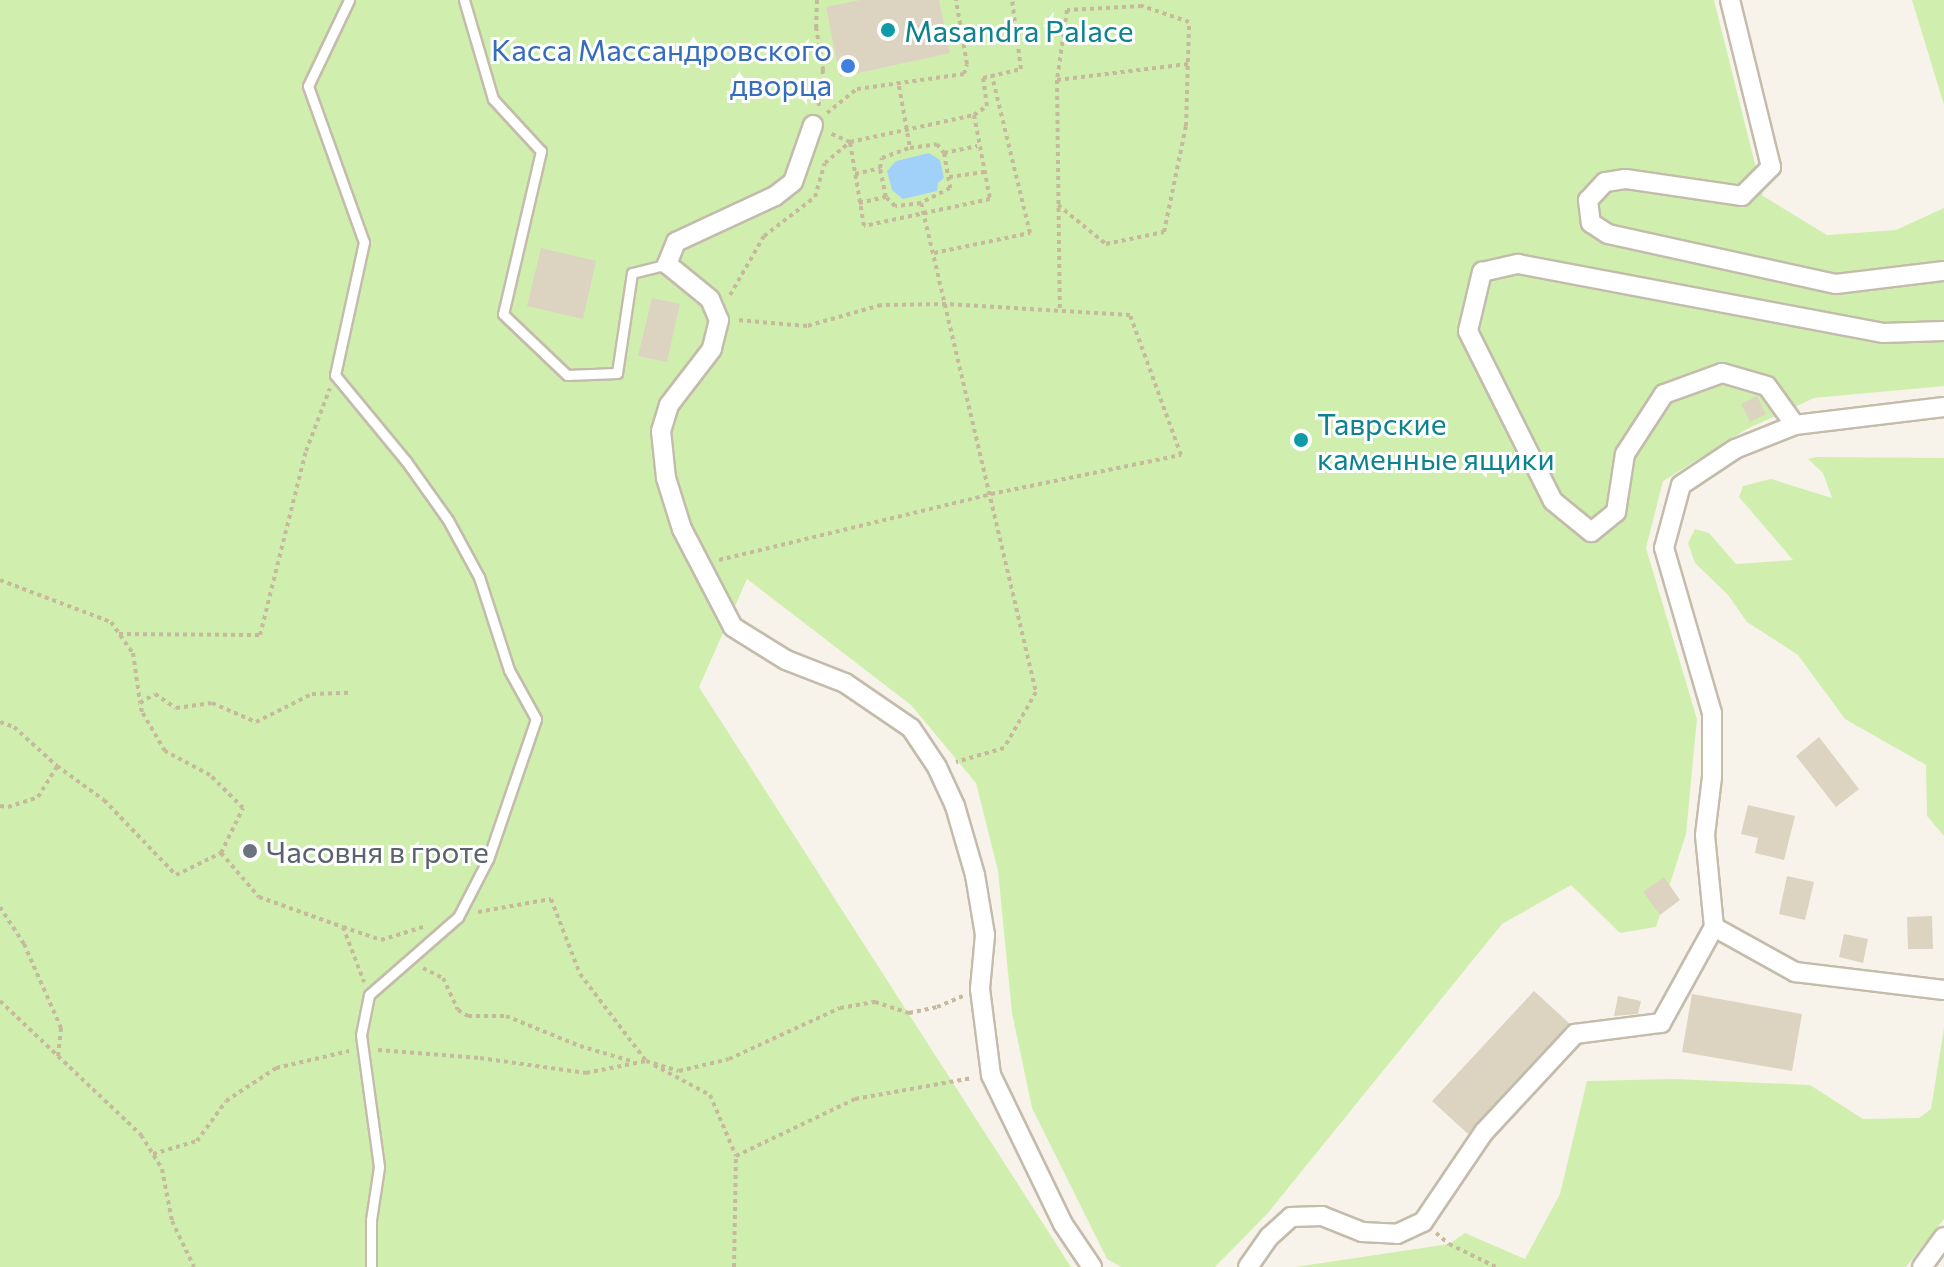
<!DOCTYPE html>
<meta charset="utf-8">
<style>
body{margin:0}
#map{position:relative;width:1944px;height:1267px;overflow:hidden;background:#f7f3ea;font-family:Commissioner,sans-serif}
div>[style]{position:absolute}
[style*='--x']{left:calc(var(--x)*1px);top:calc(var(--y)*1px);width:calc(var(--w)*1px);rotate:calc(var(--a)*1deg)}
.green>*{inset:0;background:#d0efaf}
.water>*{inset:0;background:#a1d1f9}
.building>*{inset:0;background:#ddd3c1}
.path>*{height:4px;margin-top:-2px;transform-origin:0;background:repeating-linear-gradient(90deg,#c7b99b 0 4px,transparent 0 8px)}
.roads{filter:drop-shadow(2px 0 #c4bcab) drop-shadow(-2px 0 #c4bcab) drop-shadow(0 2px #c4bcab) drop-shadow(0 -2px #c4bcab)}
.service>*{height:9px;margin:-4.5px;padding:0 4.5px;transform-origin:4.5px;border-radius:4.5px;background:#fff}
.minor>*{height:18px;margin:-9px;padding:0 9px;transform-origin:9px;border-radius:9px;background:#fff}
.dots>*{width:22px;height:22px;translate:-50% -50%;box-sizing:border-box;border:4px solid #fff;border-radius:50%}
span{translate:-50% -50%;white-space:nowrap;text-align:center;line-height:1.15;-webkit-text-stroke:6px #fff;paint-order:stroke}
.culture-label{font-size:30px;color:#0d838f}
.left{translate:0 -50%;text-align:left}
.shop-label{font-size:30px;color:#366cbe}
.right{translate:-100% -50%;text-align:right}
.worship-label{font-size:30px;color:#5b616d}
</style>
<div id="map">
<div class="green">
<div style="clip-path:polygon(0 0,1714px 0,1763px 196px,1827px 235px,1896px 230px,1944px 208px,1944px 386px,1814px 398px,1747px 429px,1663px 481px,1646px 548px,1697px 719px,1686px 834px,1656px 927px,1620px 933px,1571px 885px,1502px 924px,1267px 1214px,1215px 1267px,1121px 1267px,1107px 1259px,1032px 1108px,1012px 1013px,998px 871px,976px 783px,911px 705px,747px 579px,699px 687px,1071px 1267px,0 1267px)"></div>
<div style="clip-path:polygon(1912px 0,1944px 0,1944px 105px)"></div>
<div style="clip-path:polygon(1816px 457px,1944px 458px,1944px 836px,1927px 816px,1926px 765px,1845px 719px,1798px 655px,1747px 622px,1728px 595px,1695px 563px,1688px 543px,1695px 529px,1709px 533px,1736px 564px,1793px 560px,1739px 497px,1743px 486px,1771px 479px,1832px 498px,1823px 473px,1808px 459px)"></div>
<div style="clip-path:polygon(1944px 1028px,1944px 1219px,1906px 1267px,1295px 1267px,1449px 1244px,1465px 1233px,1525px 1259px,1560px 1194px,1587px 1081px,1674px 1079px,1810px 1085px,1863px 1119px,1919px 1118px,1931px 1109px)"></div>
</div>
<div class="water">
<div style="clip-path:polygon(929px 153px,940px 160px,944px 178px,938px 183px,937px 191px,903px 199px,892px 190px,887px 171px,896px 161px)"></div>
</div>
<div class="building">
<div style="clip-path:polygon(860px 0,939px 0,950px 53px,840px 77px,826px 7px)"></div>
<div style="clip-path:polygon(541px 248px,596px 261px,583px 319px,527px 306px)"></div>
<div style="clip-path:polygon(652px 298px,680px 304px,667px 362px,638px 356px)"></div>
<div style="clip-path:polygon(1757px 396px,1766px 414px,1750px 422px,1741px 404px)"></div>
<div style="clip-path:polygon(1819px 737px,1859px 789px,1836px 807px,1796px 756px)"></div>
<div style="clip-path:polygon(1748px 805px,1795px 816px,1784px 860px,1755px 853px,1758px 838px,1741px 834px)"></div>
<div style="clip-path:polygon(1787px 876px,1814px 882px,1805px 920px,1779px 914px)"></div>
<div style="clip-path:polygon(1664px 877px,1680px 900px,1660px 915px,1643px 892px)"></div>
<div style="clip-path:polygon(1932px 916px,1933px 949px,1908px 949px,1907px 917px)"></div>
<div style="clip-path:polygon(1844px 934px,1868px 939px,1863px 963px,1839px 957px)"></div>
<div style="clip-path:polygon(1534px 991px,1570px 1024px,1468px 1134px,1432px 1101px)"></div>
<div style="clip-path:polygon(1692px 994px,1802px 1014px,1792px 1071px,1682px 1052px)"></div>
<div style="clip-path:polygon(1618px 996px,1641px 1001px,1638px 1014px,1614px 1016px)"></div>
</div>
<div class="path">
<div style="--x:817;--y:0;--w:27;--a:92"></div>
<div style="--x:816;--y:27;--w:44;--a:80.8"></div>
<div style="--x:823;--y:70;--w:38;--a:97"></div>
<div style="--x:1057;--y:80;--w:132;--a:-7"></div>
<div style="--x:899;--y:86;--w:63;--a:79.9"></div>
<div style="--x:827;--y:113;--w:38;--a:-39"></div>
<div style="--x:857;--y:89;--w:108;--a:-8"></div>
<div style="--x:964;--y:74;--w:10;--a:-73"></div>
<div style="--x:967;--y:64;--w:65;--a:-99.8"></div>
<div style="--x:974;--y:115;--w:86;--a:79.2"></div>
<div style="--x:990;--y:199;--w:129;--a:167.9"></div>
<div style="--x:864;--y:226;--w:85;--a:-99.5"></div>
<div style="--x:850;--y:142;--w:127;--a:-12.3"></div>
<div style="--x:974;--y:115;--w:16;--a:-35"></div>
<div style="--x:987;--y:106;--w:28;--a:-98"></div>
<div style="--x:983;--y:78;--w:39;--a:-13"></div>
<div style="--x:1021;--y:69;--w:70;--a:-97.4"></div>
<div style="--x:937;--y:144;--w:11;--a:52"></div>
<div style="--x:944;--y:153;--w:36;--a:80"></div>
<div style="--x:950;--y:188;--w:33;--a:153"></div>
<div style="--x:921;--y:203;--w:26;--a:173"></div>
<div style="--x:895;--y:206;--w:13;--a:-135"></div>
<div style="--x:886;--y:197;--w:30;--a:-102"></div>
<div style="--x:880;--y:168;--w:10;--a:-79"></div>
<div style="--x:882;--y:158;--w:30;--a:-20"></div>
<div style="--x:910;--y:148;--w:27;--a:-8"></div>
<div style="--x:944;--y:153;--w:34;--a:-12"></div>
<div style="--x:855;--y:174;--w:26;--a:-13"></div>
<div style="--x:949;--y:177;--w:36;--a:-8"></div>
<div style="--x:859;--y:203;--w:28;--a:-13"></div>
<div style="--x:921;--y:203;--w:502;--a:76.77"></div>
<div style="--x:1036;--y:692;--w:64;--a:119.7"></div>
<div style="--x:1004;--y:748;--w:50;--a:163.7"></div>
<div style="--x:1058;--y:205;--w:62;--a:39.1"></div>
<div style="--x:1106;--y:244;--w:59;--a:-11.7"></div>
<div style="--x:1164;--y:232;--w:108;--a:-78.3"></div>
<div style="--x:1186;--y:126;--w:104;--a:-88.3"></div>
<div style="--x:1189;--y:22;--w:50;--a:-161.2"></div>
<div style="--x:1142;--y:6;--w:75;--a:176.9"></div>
<div style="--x:1067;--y:10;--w:71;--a:98.1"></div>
<div style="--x:1057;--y:80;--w:231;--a:89.3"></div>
<div style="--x:934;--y:253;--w:98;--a:-11.8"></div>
<div style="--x:1030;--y:233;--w:162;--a:-103.6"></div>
<div style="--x:730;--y:295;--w:68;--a:-60"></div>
<div style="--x:764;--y:236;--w:64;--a:-37.4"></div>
<div style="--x:815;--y:197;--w:35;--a:-74"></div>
<div style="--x:825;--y:163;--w:33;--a:-40"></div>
<div style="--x:850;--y:142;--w:22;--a:-156"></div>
<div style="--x:719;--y:560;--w:280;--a:-13.6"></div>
<div style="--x:991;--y:494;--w:194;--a:-11.6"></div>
<div style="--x:1181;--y:455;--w:149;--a:-110"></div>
<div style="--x:1130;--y:315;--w:184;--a:-176.6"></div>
<div style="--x:946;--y:304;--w:65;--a:179.1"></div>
<div style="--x:881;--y:305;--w:77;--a:164.2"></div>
<div style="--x:807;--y:326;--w:70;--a:-175.1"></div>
<div style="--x:0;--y:580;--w:119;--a:20.7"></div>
<div style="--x:111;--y:622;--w:38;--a:55"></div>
<div style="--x:133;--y:653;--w:50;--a:82"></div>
<div style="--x:119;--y:634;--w:141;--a:0.4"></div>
<div style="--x:260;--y:635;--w:190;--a:-76"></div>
<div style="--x:306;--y:451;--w:67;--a:-69.1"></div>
<div style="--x:0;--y:722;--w:15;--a:20"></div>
<div style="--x:14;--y:727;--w:58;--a:42.2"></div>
<div style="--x:0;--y:806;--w:8;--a:7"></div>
<div style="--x:8;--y:807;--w:32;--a:-18"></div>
<div style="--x:38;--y:797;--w:36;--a:-58"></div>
<div style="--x:57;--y:766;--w:58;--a:35.9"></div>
<div style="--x:104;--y:800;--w:104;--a:46.2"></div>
<div style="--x:176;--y:875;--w:50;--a:-26.1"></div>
<div style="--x:221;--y:853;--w:58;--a:49.2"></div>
<div style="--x:259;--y:897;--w:89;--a:19.7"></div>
<div style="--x:343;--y:927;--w:59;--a:69.1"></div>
<div style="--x:221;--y:853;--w:50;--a:-63.9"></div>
<div style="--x:243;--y:808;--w:47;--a:-135"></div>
<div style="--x:210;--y:775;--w:51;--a:-151.9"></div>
<div style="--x:165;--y:751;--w:45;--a:-120.5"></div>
<div style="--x:142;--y:712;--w:9;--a:-103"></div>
<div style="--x:140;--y:703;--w:17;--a:-31"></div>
<div style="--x:155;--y:694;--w:25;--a:34"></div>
<div style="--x:176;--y:708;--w:36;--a:-8"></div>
<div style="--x:212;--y:703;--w:48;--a:23.4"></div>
<div style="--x:256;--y:722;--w:63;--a:-26.6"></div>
<div style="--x:312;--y:694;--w:37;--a:-2"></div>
<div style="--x:0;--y:907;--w:44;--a:57"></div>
<div style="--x:24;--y:944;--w:92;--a:66.2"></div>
<div style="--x:61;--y:1028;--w:29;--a:96"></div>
<div style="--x:478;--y:912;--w:74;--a:-10.1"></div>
<div style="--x:551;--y:899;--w:80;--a:68.9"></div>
<div style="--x:580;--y:974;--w:109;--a:52.8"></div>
<div style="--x:343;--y:927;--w:40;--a:18.9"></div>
<div style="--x:381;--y:940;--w:44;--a:-17.2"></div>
<div style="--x:423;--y:968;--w:22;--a:27"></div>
<div style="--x:443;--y:978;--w:35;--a:65"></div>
<div style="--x:458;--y:1010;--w:12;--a:31"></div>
<div style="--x:468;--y:1016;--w:38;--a:0"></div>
<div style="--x:506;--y:1016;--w:80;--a:22.1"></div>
<div style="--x:580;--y:1046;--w:56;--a:16.5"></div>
<div style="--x:0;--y:1001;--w:195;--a:43.5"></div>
<div style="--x:141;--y:1135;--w:40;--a:58"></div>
<div style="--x:162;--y:1169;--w:53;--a:79.1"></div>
<div style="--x:172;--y:1221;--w:51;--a:64.4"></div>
<div style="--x:378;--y:1050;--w:102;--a:4.5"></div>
<div style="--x:480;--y:1058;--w:107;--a:8.1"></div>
<div style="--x:586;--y:1073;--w:61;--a:-11.3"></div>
<div style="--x:646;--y:1061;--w:34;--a:17"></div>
<div style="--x:679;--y:1071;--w:51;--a:-13.5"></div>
<div style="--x:729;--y:1059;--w:122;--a:-24.7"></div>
<div style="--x:840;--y:1008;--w:36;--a:-10"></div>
<div style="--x:875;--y:1002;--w:36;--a:18"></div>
<div style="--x:909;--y:1013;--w:29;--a:-12"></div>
<div style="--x:937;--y:1007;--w:28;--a:-23"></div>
<div style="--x:654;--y:1065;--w:64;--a:28.2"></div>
<div style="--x:710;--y:1095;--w:66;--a:66.9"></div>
<div style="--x:153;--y:1154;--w:46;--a:-16.5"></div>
<div style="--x:197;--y:1141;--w:49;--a:-54.1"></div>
<div style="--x:226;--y:1101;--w:60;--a:-33.4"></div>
<div style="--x:276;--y:1068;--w:75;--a:-13.1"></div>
<div style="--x:1436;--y:1233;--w:17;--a:40"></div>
<div style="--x:1449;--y:1244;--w:52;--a:26.1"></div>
<div style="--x:734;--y:1267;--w:111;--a:-89"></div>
<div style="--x:736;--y:1156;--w:132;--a:-25.6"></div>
<div style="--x:855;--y:1099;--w:119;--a:-10.2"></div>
</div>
<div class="roads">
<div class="service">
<div style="--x:349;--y:0;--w:95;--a:115.5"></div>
<div style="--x:308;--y:86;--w:166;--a:70.3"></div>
<div style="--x:364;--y:242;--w:136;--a:102.3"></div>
<div style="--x:335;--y:375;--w:112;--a:50.5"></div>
<div style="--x:406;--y:461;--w:72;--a:54.6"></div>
<div style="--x:448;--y:520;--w:65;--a:61.5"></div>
<div style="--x:479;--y:577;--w:98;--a:72.1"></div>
<div style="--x:509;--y:670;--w:56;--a:61.1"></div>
<div style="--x:536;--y:719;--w:148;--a:108.9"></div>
<div style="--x:488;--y:859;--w:65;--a:117.3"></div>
<div style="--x:458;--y:917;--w:118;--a:138.8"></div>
<div style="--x:369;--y:995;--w:41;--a:101.3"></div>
<div style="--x:361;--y:1035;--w:133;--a:82.2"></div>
<div style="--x:379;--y:1167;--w:54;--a:98.6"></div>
<div style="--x:371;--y:1220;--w:47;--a:90"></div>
<div style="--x:464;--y:0;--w:103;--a:73.7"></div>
<div style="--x:493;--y:99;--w:71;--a:47.3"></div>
<div style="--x:541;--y:151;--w:167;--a:103.1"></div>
<div style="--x:503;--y:314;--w:88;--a:43.6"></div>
<div style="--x:567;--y:375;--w:50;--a:-2.3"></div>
<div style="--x:617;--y:373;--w:101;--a:-81.5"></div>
<div style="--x:632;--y:273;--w:36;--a:-14"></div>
</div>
<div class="minor">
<div style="--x:1730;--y:0;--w:172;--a:76.2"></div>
<div style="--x:1771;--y:167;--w:41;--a:135"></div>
<div style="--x:1742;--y:196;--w:118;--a:-171.7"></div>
<div style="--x:1625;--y:179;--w:20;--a:171"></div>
<div style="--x:1605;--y:182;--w:25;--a:133"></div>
<div style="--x:1588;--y:200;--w:23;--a:83"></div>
<div style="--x:1591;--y:223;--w:20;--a:33"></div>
<div style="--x:1608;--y:234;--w:233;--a:12.4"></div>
<div style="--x:1836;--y:284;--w:109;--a:-6.9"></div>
<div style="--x:813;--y:125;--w:60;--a:109.3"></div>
<div style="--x:793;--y:182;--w:23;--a:142"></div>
<div style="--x:775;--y:196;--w:109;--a:155.1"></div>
<div style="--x:676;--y:242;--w:24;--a:112"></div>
<div style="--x:667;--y:264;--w:55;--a:39.1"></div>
<div style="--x:710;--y:299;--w:23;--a:67"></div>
<div style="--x:719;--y:320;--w:30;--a:104"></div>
<div style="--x:712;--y:349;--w:71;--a:127.5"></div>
<div style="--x:669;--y:405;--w:27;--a:107"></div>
<div style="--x:661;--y:431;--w:47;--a:83.9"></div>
<div style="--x:666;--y:478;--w:53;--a:72.6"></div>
<div style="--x:682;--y:529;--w:110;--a:62.5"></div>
<div style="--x:733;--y:627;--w:62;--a:31.9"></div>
<div style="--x:786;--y:660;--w:63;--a:21.3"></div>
<div style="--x:845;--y:683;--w:80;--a:34.3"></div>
<div style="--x:911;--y:728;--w:47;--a:56.3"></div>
<div style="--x:937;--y:767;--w:43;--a:65.2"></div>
<div style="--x:955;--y:806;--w:72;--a:73.8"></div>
<div style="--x:975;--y:875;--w:61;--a:80.5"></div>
<div style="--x:985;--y:935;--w:54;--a:95.3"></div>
<div style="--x:980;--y:989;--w:87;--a:82.7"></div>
<div style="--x:991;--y:1075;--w:165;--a:64.2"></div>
<div style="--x:1063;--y:1224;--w:52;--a:56"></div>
<div style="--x:1795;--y:425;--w:48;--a:-125.7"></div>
<div style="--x:1767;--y:386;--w:47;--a:-163.9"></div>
<div style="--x:1722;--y:373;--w:62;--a:160.1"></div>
<div style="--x:1664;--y:394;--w:72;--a:123"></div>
<div style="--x:1625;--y:454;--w:59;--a:98.8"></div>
<div style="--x:1616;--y:512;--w:32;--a:141"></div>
<div style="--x:1591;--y:532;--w:49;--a:-140.8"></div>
<div style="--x:1553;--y:501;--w:190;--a:-116.6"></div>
<div style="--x:1468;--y:331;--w:61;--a:-76.7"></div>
<div style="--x:1482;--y:272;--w:37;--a:-13"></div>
<div style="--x:1518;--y:264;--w:371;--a:10.7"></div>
<div style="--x:1883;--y:333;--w:61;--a:-1.9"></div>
<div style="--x:1714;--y:927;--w:92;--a:-95.6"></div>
<div style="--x:1705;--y:835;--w:58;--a:-83.1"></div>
<div style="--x:1712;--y:777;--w:64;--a:-90"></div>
<div style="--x:1712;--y:713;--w:172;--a:-106.2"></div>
<div style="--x:1664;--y:548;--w:65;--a:-74.9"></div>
<div style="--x:1681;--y:485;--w:65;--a:-33.7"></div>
<div style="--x:1735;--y:449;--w:65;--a:-21.8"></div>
<div style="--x:1795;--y:425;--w:150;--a:-6.9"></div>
<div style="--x:1714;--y:927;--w:93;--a:29.1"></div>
<div style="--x:1795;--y:972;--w:150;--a:6.9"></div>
<div style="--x:1248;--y:1267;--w:37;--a:-55"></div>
<div style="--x:1269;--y:1237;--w:30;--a:-42"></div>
<div style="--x:1291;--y:1217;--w:31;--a:-2"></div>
<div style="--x:1322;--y:1216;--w:43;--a:21.8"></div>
<div style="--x:1362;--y:1232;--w:35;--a:3"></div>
<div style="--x:1397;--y:1234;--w:29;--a:-25"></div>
<div style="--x:1423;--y:1222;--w:109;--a:-55.9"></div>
<div style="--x:1484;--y:1132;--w:134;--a:-47.1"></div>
<div style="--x:1575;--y:1034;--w:87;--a:-7.3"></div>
<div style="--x:1661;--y:1023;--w:110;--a:-61.1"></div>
<div style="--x:1922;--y:1267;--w:37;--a:-54"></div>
</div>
</div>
<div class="dots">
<div style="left:888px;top:30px;background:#0f9aa8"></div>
<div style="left:848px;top:66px;background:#3f7fe0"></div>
<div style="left:1301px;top:440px;background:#0f9aa8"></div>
<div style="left:250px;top:851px;background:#6b7280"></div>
</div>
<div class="culture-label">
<span class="left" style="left:904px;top:30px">Masandra Palace</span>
<span class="left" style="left:1317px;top:440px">Таврские<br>каменные ящики</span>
</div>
<div class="shop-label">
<span class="right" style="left:832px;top:66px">Касса Массандровского<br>дворца</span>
</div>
<div class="worship-label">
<span class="left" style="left:266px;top:851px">Часовня в гроте</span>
</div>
</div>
